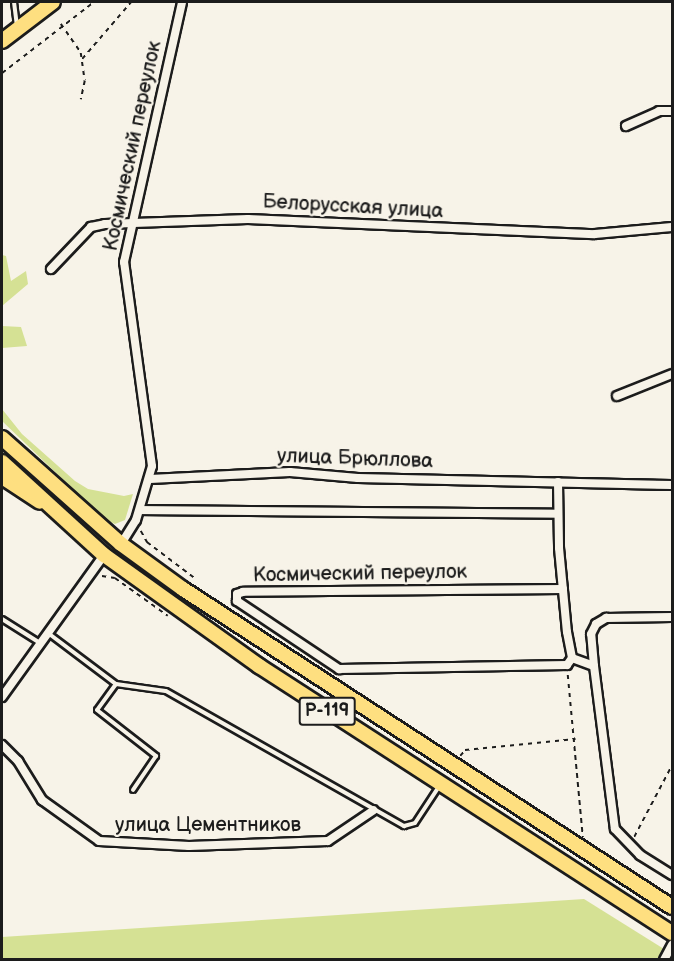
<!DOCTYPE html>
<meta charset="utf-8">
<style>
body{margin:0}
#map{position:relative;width:674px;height:961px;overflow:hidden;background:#f7f3e8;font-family:"Balsamiq Sans",sans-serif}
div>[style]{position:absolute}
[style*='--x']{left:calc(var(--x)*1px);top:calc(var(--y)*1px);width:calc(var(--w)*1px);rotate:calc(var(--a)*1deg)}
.green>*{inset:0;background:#d5e194}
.path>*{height:1.5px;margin-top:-0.75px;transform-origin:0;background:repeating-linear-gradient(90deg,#1c1c1c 0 4.5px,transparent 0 9px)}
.roads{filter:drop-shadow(2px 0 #1c1c1c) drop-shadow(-2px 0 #1c1c1c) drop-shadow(0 2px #1c1c1c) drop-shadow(0 -2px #1c1c1c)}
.service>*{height:4px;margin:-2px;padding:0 2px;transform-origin:2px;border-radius:2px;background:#f7f3e8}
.minor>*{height:8px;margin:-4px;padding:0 4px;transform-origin:4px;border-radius:4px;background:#f7f3e8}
.primary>*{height:14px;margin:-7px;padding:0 7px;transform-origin:7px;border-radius:7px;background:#fedf80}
.trunk>*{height:14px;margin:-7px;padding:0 7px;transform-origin:7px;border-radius:7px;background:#fedf80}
span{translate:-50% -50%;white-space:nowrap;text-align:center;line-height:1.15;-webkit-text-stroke:4.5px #f7f3e8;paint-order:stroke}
.shield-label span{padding:2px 4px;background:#f7f3e8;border:2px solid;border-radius:4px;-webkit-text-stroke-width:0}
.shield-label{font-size:18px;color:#1c1c1c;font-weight:700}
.street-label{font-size:20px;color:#1c1c1c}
.frame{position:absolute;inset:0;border:3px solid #1c1c1c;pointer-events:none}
</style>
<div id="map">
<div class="green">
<div style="clip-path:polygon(2px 255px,6px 256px,11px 281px,26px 271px,28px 284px,2px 306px)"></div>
<div style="clip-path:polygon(2px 326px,21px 327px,27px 346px,2px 348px)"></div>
<div style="clip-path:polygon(2px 409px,22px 434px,75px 481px,88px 489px,124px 496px,133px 494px,125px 520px,115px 524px,104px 519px,2px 421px)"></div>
<div style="clip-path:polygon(584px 899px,672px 954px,672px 960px,2px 960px,2px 937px)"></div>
</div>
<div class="path">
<div style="--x:61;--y:24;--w:35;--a:55"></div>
<div style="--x:81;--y:53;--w:28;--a:82"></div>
<div style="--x:85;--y:81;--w:19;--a:102"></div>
<div style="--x:82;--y:59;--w:75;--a:-49.3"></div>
<div style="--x:2;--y:73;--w:116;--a:-37.7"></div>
<div style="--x:141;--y:531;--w:13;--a:61"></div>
<div style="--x:147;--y:542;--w:61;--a:37.1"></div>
<div style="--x:102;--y:576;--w:13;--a:9"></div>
<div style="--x:115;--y:578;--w:65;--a:35.6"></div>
<div style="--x:568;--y:675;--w:163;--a:84.7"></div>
<div style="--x:460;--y:756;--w:8;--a:-50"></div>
<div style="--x:465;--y:750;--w:111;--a:-5.7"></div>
<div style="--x:634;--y:837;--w:81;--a:-62.2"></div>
</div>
<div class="roads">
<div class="service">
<div style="--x:14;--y:2;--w:24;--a:83"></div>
<div style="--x:2;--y:619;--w:45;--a:32.3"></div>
<div style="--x:48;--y:633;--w:85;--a:36.9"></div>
<div style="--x:116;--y:684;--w:32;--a:126"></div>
<div style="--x:97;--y:710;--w:75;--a:37.9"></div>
<div style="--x:156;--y:756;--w:41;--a:124.1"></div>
<div style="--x:116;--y:684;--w:50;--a:8"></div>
<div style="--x:166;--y:691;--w:274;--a:29.6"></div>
<div style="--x:404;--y:826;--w:11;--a:-15"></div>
<div style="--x:415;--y:823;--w:45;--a:-56.7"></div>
</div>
<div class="minor">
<div style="--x:626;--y:126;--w:36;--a:-24"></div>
<div style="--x:659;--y:111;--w:13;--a:0"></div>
<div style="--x:51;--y:269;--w:58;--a:-46.4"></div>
<div style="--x:91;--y:227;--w:14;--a:-12"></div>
<div style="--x:105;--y:224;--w:143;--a:-2"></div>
<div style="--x:248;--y:219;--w:347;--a:2.5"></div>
<div style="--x:595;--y:234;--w:77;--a:-5.2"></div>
<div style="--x:617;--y:396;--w:59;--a:-21.8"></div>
<div style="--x:150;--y:479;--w:140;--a:-2.9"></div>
<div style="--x:290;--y:472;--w:68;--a:5"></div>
<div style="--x:358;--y:478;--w:314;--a:1.3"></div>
<div style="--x:558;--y:482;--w:66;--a:89.1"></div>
<div style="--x:559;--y:548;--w:84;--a:84.6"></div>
<div style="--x:567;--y:632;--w:26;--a:79"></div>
<div style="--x:572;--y:658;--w:23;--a:20"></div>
<div style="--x:594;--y:666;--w:164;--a:82.7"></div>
<div style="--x:615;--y:829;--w:36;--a:46"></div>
<div style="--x:640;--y:855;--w:38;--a:32"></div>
<div style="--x:140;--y:510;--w:418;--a:0.5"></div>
<div style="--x:121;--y:544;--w:28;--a:-58"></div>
<div style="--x:136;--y:520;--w:56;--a:-73.5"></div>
<div style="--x:152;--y:466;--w:206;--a:-97.8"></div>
<div style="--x:124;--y:262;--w:266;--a:-77.4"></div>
<div style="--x:563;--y:589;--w:320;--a:179.5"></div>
<div style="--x:243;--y:592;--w:6;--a:162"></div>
<div style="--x:237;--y:594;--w:7;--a:90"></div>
<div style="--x:237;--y:601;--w:123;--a:33.7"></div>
<div style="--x:339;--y:669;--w:228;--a:-1"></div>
<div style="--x:567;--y:665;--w:9;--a:-54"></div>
<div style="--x:594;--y:666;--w:32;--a:-95"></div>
<div style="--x:591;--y:634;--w:11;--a:-63"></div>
<div style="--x:596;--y:624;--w:12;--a:-31"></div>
<div style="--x:606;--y:618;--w:66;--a:-0.9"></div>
<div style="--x:2;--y:697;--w:175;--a:-54.3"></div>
<div style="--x:2;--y:745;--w:23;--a:45"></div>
<div style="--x:18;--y:761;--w:46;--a:58.4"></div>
<div style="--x:42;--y:800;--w:70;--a:35.7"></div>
<div style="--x:99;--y:841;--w:90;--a:3.2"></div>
<div style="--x:189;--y:846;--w:139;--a:-2.1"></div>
<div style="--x:328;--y:841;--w:55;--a:-34"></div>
<div style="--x:664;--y:960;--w:17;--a:-62"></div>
</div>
<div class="primary">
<div style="--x:2;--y:41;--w:64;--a:-37.4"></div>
<div style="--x:2;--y:477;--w:45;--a:33.3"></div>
</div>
<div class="trunk">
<div style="--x:2;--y:438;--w:159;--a:41.7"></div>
<div style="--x:121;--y:544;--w:77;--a:36"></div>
<div style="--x:183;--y:589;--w:583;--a:33.04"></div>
<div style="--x:2;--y:462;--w:138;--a:42.4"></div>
<div style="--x:104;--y:555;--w:191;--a:35.6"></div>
<div style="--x:259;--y:666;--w:492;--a:32.9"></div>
</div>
</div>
<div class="shield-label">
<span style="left:327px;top:711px">Р-119</span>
</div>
<div class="street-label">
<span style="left:133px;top:146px;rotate:-78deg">Космический переулок</span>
<span style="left:353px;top:207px;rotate:3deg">Белорусская улица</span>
<span style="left:355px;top:459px;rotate:2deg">улица Брюллова</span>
<span style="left:360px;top:574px;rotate:-1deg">Космический переулок</span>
<span style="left:208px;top:825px">улица Цементников</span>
</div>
<div class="frame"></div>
</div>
